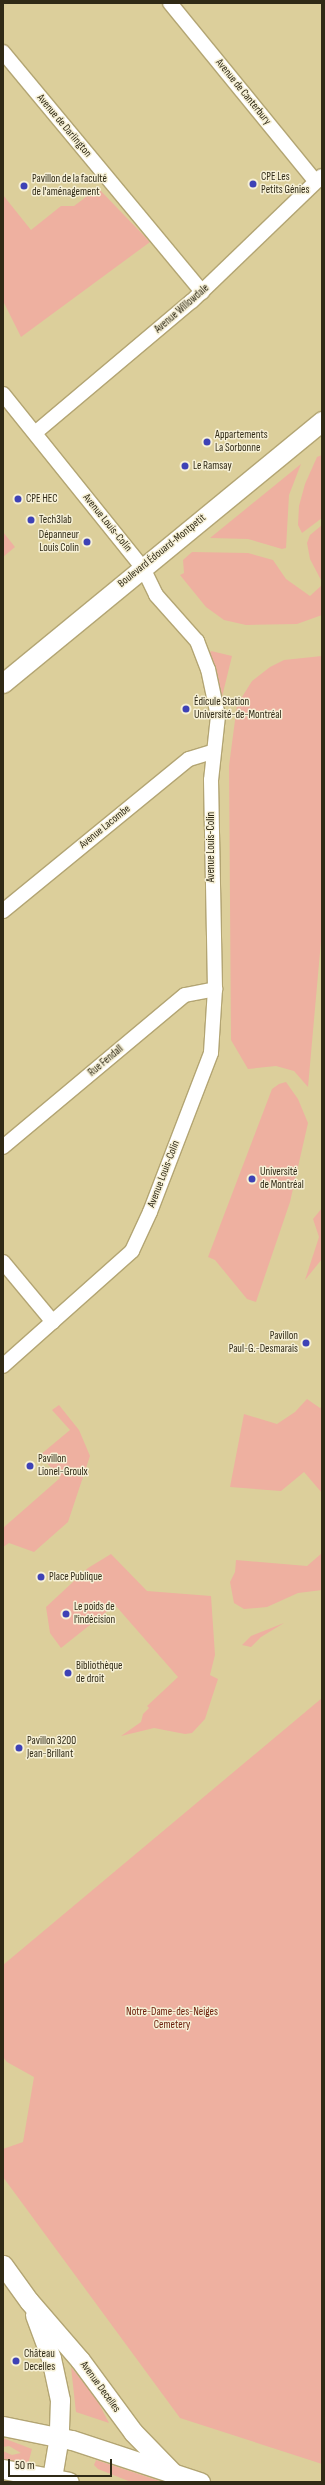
<!DOCTYPE html>
<meta charset="utf-8">
<style>
body{margin:0}
#map{position:relative;width:325px;height:2485px;overflow:hidden;background:#dccf9b;font-family:"Sofia Sans Condensed",sans-serif}
div>[style]{position:absolute}
[style*='--x']{left:calc(var(--x)*1px);top:calc(var(--y)*1px);width:calc(var(--w)*1px);rotate:calc(var(--a)*1deg)}
.green>*{inset:0;background:#eeb0a0}
.roads{filter:drop-shadow(1px 0 #b3a573) drop-shadow(-1px 0 #b3a573) drop-shadow(0 1px #b3a573) drop-shadow(0 -1px #b3a573)}
.street>*{height:14px;margin:-7px;padding:0 7px;transform-origin:7px;border-radius:7px;background:#fff}
.secondary>*{height:19px;margin:-9.5px;padding:0 9.5px;transform-origin:9.5px;border-radius:9.5px;background:#fff}
.dots>*{width:11px;height:11px;translate:-50% -50%;box-sizing:border-box;border:2px solid #f6f0d6;border-radius:50%}
span{translate:-50% -50%;white-space:nowrap;text-align:center;line-height:1.15;-webkit-text-stroke:3px #f6f0d6;paint-order:stroke}
.street-label{font-size:11px;color:#302a16}
.poi-label{font-size:11px;color:#302a16}
.left{translate:0 -50%;text-align:left}
.right{translate:-100% -50%;text-align:right}
.park-label{font-size:11px;color:#6c200c}
.frame{position:absolute;inset:0;border:4px solid #302a16;pointer-events:none}
.scale{position:absolute;left:8px;top:2459px;width:104px;height:18px;box-sizing:border-box;border:2px solid #302a16;border-top:0;padding-left:5px;font-size:12px;line-height:14px;white-space:nowrap;color:#302a16;-webkit-text-stroke:3px #f6f0d6;paint-order:stroke}
</style>
<div id="map">
<div class="green">
<div style="clip-path:polygon(98px 188px,150px 242px,21px 337px,3px 301px,3px 195px,31px 230px,61px 206px,74px 206px)"></div>
<div style="clip-path:polygon(322px 455px,322px 518px,302px 533px,298px 525px,299px 506px,305px 484px,317px 457px)"></div>
<div style="clip-path:polygon(301px 464px,289px 495px,286px 548px,282px 549px,248px 539px,210px 538px)"></div>
<div style="clip-path:polygon(322px 525px,322px 582px,310px 559px,307px 543px,310px 535px)"></div>
<div style="clip-path:polygon(3px 532px,15px 547px,3px 557px)"></div>
<div style="clip-path:polygon(192px 552px,248px 553px,273px 560px,286px 579px,310px 596px,322px 585px,322px 615px,297px 624px,246px 625px,224px 620px,206px 607px,180px 575px,184px 573px,183px 560px)"></div>
<div style="clip-path:polygon(211px 651px,232px 656px,222px 697px,217px 672px,209px 654px)"></div>
<div style="clip-path:polygon(322px 656px,322px 930px,308px 1087px,294px 1071px,276px 1066px,248px 1069px,231px 1040px,229px 766px,237px 705px,252px 681px,270px 667px,284px 660px)"></div>
<div style="clip-path:polygon(286px 1082px,298px 1099px,308px 1123px,290px 1202px,256px 1302px,247px 1299px,215px 1260px,208px 1257px,272px 1089px,279px 1084px)"></div>
<div style="clip-path:polygon(322px 1208px,322px 1259px,305px 1280px,319px 1237px,313px 1219px)"></div>
<div style="clip-path:polygon(307px 1399px,320px 1408px,322px 1406px,322px 1493px,304px 1472px,281px 1491px,230px 1487px,244px 1414px,277px 1424px,295px 1412px)"></div>
<div style="clip-path:polygon(59px 1405px,79px 1430px,90px 1456px,68px 1522px,34px 1552px,9px 1543px,3px 1547px,3px 1528px,60px 1478px,40px 1455px,70px 1430px,52px 1410px)"></div>
<div style="clip-path:polygon(322px 1553px,322px 1590px,298px 1593px,267px 1607px,244px 1609px,234px 1603px,230px 1582px,235px 1572px,236px 1560px,307px 1566px)"></div>
<div style="clip-path:polygon(111px 1554px,147px 1591px,211px 1596px,215px 1655px,210px 1675px,218px 1679px,205px 1719px,192px 1733px,185px 1734px,154px 1728px,121px 1736px,141px 1722px,143px 1714px,149px 1708px,147px 1706px,178px 1677px,115px 1605px,61px 1648px,50px 1633px,46px 1607px,88px 1568px)"></div>
<div style="clip-path:polygon(284px 1623px,261px 1637px,251px 1647px,242px 1645px,251px 1636px)"></div>
<div style="clip-path:polygon(322px 1698px,322px 2464px,180px 2418px,3px 2177px,3px 2149px,23px 2142px,34px 2077px,7px 2062px,3px 2057px,3px 1965px)"></div>
<div style="clip-path:polygon(71px 2367px,96px 2398px,109px 2423px,76px 2412px)"></div>
<div style="clip-path:polygon(3px 2438px,32px 2449px,28px 2464px,3px 2459px,3px 2451px,12px 2455px,21px 2453px,9px 2446px,3px 2447px)"></div>
<div style="clip-path:polygon(96px 2460px,160px 2481px,163px 2482px,131px 2482px,98px 2469px,94px 2465px)"></div>
</div>
<div class="roads">
<div class="street">
<div style="--x:170;--y:3;--w:230;--a:50.8"></div>
<div style="--x:3;--y:52;--w:312;--a:50.3"></div>
<div style="--x:3;--y:394;--w:223;--a:51.2"></div>
<div style="--x:143;--y:568;--w:30;--a:64"></div>
<div style="--x:156;--y:595;--w:62;--a:48.3"></div>
<div style="--x:197;--y:641;--w:30;--a:69"></div>
<div style="--x:208;--y:669;--w:48;--a:78"></div>
<div style="--x:218;--y:716;--w:64;--a:96.2"></div>
<div style="--x:211;--y:780;--w:209;--a:88.9"></div>
<div style="--x:215;--y:989;--w:64;--a:93.6"></div>
<div style="--x:211;--y:1053;--w:170;--a:111"></div>
<div style="--x:150;--y:1212;--w:43;--a:114.8"></div>
<div style="--x:132;--y:1251;--w:173;--a:138.3"></div>
<div style="--x:35;--y:433;--w:205;--a:-40.1"></div>
<div style="--x:192;--y:301;--w:180;--a:-43.9"></div>
<div style="--x:3;--y:911;--w:240;--a:-39.3"></div>
<div style="--x:189;--y:759;--w:24;--a:-17"></div>
<div style="--x:3;--y:1147;--w:237;--a:-39.9"></div>
<div style="--x:185;--y:995;--w:31;--a:-11"></div>
<div style="--x:3;--y:1262;--w:78;--a:50.2"></div>
</div>
<div class="secondary">
<div style="--x:3;--y:683;--w:413;--a:-39.4"></div>
<div style="--x:3;--y:2265;--w:44;--a:54.2"></div>
<div style="--x:29;--y:2301;--w:78;--a:49.2"></div>
<div style="--x:80;--y:2360;--w:89;--a:53.6"></div>
<div style="--x:133;--y:2432;--w:56;--a:45.7"></div>
<div style="--x:35;--y:2315;--w:46;--a:69.6"></div>
<div style="--x:51;--y:2358;--w:43;--a:77.9"></div>
<div style="--x:60;--y:2400;--w:36;--a:92"></div>
<div style="--x:59;--y:2436;--w:43;--a:99.5"></div>
<div style="--x:3;--y:2426;--w:70;--a:11.5"></div>
<div style="--x:72;--y:2440;--w:135;--a:18.2"></div>
<div style="--x:3;--y:2469;--w:67;--a:11.1"></div>
</div>
</div>
<div class="dots">
<div style="left:253px;top:184px;background:#3e42b6"></div>
<div style="left:24px;top:186px;background:#3e42b6"></div>
<div style="left:207px;top:442px;background:#3e42b6"></div>
<div style="left:185px;top:466px;background:#3e42b6"></div>
<div style="left:18px;top:499px;background:#3e42b6"></div>
<div style="left:31px;top:520px;background:#3e42b6"></div>
<div style="left:87px;top:542px;background:#3e42b6"></div>
<div style="left:186px;top:709px;background:#3e42b6"></div>
<div style="left:252px;top:1179px;background:#3e42b6"></div>
<div style="left:306px;top:1343px;background:#3e42b6"></div>
<div style="left:30px;top:1466px;background:#3e42b6"></div>
<div style="left:41px;top:1577px;background:#3e42b6"></div>
<div style="left:66px;top:1614px;background:#3e42b6"></div>
<div style="left:68px;top:1673px;background:#3e42b6"></div>
<div style="left:19px;top:1748px;background:#3e42b6"></div>
<div style="left:16px;top:2361px;background:#3e42b6"></div>
</div>
<div class="street-label">
<span style="left:243px;top:92px;rotate:51deg">Avenue de Canterbury</span>
<span style="left:64px;top:126px;rotate:50deg">Avenue de Darlington</span>
<span style="left:182px;top:309px;rotate:-41deg">Avenue Willowdale</span>
<span style="left:107px;top:523px;rotate:51deg">Avenue Louis-Colin</span>
<span style="left:162px;top:551px;rotate:-39deg">Boulevard Édouard-Montpetit</span>
<span style="left:105px;top:827px;rotate:-39deg">Avenue Lacombe</span>
<span style="left:211px;top:847px;rotate:-90deg">Avenue Louis-Colin</span>
<span style="left:106px;top:1061px;rotate:-40deg">Rue Fendall</span>
<span style="left:164px;top:1174px;rotate:-69deg">Avenue Louis-Colin</span>
<span style="left:100px;top:2387px;rotate:54deg">Avenue Decelles</span>
</div>
<div class="poi-label">
<span class="left" style="left:261px;top:184px">CPE Les<br>Petits Génies</span>
<span class="left" style="left:32px;top:186px">Pavillon de la faculté<br>de l'aménagement</span>
<span class="left" style="left:215px;top:442px">Appartements<br>La Sorbonne</span>
<span class="left" style="left:193px;top:466px">Le Ramsay</span>
<span class="left" style="left:26px;top:499px">CPE HEC</span>
<span class="left" style="left:39px;top:520px">Tech3lab</span>
<span class="right" style="left:79px;top:542px">Dépanneur<br>Louis Colin</span>
<span class="left" style="left:194px;top:709px">Édicule Station<br>Université-de-Montréal</span>
<span class="left" style="left:260px;top:1179px">Université<br>de Montréal</span>
<span class="right" style="left:298px;top:1343px">Pavillon<br>Paul-G.-Desmarais</span>
<span class="left" style="left:38px;top:1466px">Pavillon<br>Lionel-Groulx</span>
<span class="left" style="left:49px;top:1577px">Place Publique</span>
<span class="left" style="left:74px;top:1614px">Le poids de<br>l'indécision</span>
<span class="left" style="left:76px;top:1673px">Bibliothèque<br>de droit</span>
<span class="left" style="left:27px;top:1748px">Pavillon 3200<br>Jean-Brillant</span>
<span class="left" style="left:24px;top:2361px">Château<br>Decelles</span>
</div>
<div class="park-label">
<span style="left:172px;top:2019px">Notre-Dame-des-Neiges<br>Cemetery</span>
</div>
<div class="frame"></div>
<div class="scale">50 m</div>
</div>
